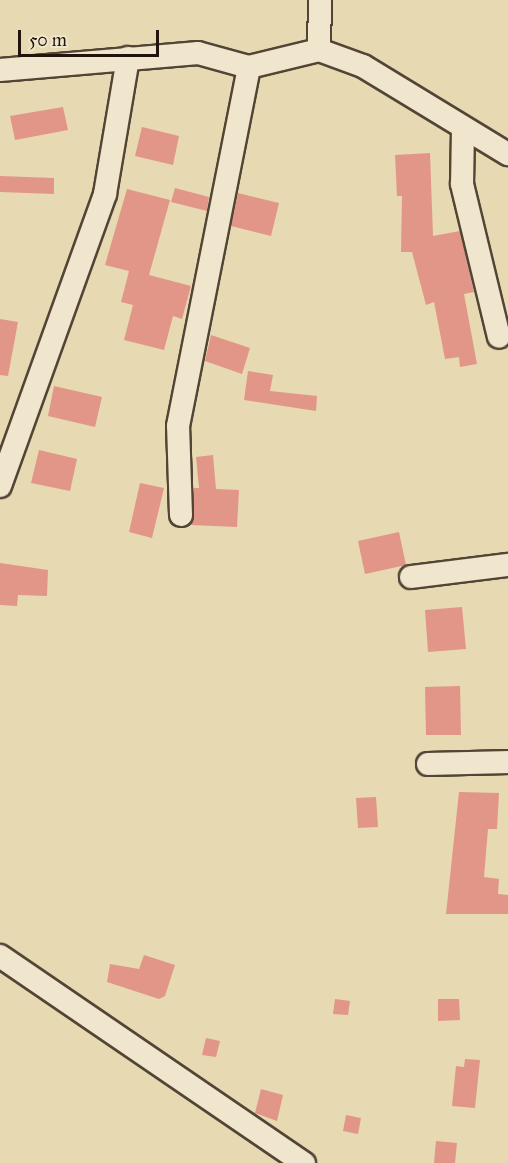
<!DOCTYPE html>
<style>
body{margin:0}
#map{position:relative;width:508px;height:1163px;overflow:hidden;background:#e7d9b2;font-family:"IM FELL Great Primer",serif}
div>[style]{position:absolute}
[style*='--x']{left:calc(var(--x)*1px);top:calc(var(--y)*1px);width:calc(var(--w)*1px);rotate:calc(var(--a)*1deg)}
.building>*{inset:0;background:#e29687}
.roads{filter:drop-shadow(2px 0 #534536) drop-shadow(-2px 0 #534536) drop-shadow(0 2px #534536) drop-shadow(0 -2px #534536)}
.minor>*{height:22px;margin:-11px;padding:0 11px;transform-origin:11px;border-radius:11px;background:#efe6cd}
span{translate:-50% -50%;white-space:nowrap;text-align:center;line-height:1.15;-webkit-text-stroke:4.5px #efe6cd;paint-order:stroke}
.scale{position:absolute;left:18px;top:30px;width:141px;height:27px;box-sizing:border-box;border:3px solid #22140c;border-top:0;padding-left:8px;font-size:18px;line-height:21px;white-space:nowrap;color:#22140c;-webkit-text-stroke:4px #efe6cd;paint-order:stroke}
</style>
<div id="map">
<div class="building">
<div style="clip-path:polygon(63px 107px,68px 130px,15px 140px,10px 116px)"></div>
<div style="clip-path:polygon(142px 127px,179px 136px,173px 165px,135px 156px)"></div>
<div style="clip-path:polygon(430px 153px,433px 236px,460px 231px,474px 292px,464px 294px,477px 364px,460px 367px,459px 357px,445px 359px,434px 302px,426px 305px,412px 252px,401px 252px,402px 196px,397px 196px,395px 155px)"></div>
<div style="clip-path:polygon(0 176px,54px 178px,54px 194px,0 192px)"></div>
<div style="clip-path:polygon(175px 188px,209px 197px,207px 211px,171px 202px)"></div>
<div style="clip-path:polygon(127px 189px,170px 200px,149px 275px,191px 286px,182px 319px,173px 316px,164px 350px,124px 340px,133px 305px,121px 302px,129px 271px,105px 265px)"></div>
<div style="clip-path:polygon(238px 193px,279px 203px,271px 236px,231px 226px)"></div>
<div style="clip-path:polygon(0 319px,18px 322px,8px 376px,0 375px)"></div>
<div style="clip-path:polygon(211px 335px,250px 348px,242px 374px,205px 361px)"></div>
<div style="clip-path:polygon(248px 371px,273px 375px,270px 391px,317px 396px,316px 411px,244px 400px)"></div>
<div style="clip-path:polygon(54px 386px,102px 397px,95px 427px,48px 416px)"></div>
<div style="clip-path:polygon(39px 450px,77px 459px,70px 491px,31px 483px)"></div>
<div style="clip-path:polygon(213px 455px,216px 489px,239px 490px,237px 527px,191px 525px,194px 488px,199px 488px,196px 457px)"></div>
<div style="clip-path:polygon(140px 483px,164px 488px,152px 538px,129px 532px)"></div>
<div style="clip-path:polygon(399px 532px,406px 565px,365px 574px,358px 541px)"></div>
<div style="clip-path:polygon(0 563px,48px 570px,47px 596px,18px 595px,17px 606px,0 605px)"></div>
<div style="clip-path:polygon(462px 607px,466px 649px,428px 652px,425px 610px)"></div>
<div style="clip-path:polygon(460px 686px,461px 735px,426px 735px,425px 687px)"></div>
<div style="clip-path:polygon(459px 792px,499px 793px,497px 829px,488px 829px,484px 877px,499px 879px,498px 894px,508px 895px,508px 914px,446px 914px)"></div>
<div style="clip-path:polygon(376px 797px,378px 827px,358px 828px,356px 798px)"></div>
<div style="clip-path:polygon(144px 955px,175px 965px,165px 996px,159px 999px,107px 982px,110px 964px,139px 969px)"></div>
<div style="clip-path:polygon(335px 999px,350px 1001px,348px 1015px,333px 1014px)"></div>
<div style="clip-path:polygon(438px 999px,459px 999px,460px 1020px,438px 1021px)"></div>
<div style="clip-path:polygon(206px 1038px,220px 1041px,216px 1057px,202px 1055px)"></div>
<div style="clip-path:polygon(465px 1059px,480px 1060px,475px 1108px,452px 1106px,456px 1066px,464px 1067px)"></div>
<div style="clip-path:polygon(261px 1089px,283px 1095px,277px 1121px,255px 1113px)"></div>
<div style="clip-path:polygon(346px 1115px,361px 1118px,358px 1134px,343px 1131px)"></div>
<div style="clip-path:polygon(436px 1141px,457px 1143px,455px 1163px,434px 1163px)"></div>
</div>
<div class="roads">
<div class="minor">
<div style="--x:319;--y:50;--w:50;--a:-88.9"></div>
<div style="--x:0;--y:70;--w:199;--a:-4.9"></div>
<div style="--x:198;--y:53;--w:53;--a:15.4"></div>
<div style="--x:249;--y:67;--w:72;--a:-13.7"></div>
<div style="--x:319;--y:50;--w:47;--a:20"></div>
<div style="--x:363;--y:66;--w:170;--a:31.3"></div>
<div style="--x:463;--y:129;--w:55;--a:91"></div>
<div style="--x:462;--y:184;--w:157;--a:76.4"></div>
<div style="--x:0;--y:486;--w:310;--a:-70.2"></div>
<div style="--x:105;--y:194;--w:138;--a:-80.4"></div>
<div style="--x:181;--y:515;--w:89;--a:-91.9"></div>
<div style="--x:178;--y:426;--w:366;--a:-78.8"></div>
<div style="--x:411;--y:577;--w:98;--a:-7.1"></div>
<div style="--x:428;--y:764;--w:80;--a:-1.4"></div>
<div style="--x:0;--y:956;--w:368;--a:34.3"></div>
</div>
</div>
<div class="scale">50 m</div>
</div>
